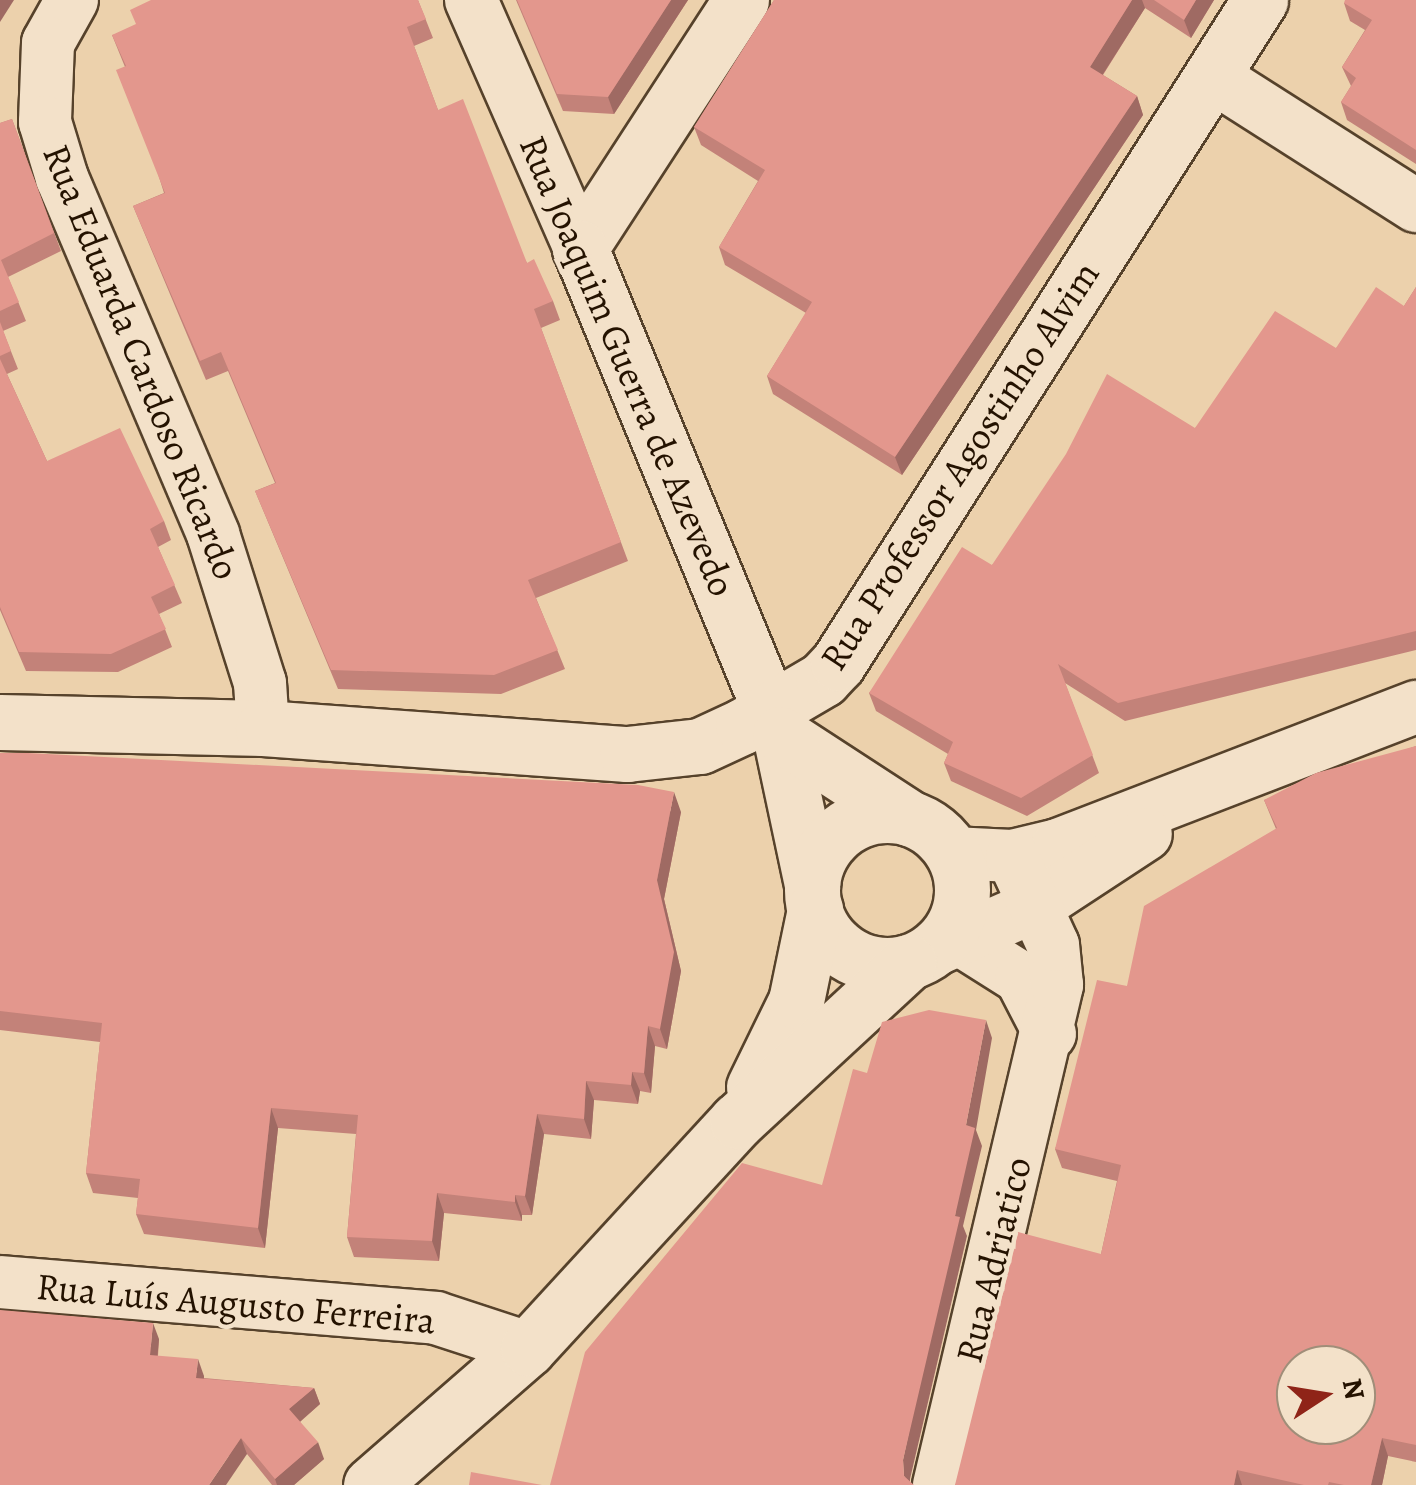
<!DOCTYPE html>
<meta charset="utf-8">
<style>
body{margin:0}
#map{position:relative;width:1416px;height:1485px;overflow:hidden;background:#ecd1ac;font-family:Alegreya,serif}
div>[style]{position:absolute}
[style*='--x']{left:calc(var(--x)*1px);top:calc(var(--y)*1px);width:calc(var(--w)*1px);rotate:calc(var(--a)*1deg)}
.roads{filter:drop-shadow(2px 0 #56422b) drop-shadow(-2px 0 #56422b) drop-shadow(0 2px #56422b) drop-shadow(0 -2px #56422b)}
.minor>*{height:52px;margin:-26px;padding:0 26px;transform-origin:26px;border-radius:26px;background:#f3e1c9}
.tertiary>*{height:55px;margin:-27.5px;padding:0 27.5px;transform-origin:27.5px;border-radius:27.5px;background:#f3e1c9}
.tertiary>.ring{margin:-27.5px;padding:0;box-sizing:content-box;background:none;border:55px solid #f3e1c9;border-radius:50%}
.wall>*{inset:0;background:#c38279}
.shaded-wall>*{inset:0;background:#9f6a63}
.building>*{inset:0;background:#e3978d}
span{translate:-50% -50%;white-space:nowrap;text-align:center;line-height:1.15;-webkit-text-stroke:9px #f3e1c9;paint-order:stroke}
.street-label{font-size:38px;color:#241200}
.north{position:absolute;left:1276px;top:1345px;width:100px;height:100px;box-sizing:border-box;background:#f3e1c9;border:2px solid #a08e79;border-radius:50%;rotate:78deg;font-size:28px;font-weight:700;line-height:40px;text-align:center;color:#241200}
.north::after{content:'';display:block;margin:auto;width:35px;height:45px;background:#8f2418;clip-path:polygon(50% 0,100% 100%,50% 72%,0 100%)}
</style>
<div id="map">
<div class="roads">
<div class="minor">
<div style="--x:72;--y:0;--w:49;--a:119.2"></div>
<div style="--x:48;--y:43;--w:79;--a:92.2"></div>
<div style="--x:45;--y:122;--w:59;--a:73.1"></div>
<div style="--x:62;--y:178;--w:387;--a:67"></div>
<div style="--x:213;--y:534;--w:156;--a:72.5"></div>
<div style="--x:260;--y:683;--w:45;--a:86.2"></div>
<div style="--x:471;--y:0;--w:271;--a:66.3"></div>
<div style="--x:1212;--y:76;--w:242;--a:32.5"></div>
<div style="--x:952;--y:853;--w:60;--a:2.9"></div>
<div style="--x:1012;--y:856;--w:47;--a:-13.4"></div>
<div style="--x:1058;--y:845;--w:384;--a:-21.1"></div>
<div style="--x:964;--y:942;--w:67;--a:32.3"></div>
<div style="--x:1021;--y:978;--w:63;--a:62.6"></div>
<div style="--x:930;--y:952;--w:118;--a:-23.5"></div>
<div style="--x:1038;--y:905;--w:129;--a:-33.3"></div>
<div style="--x:0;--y:1282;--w:437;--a:4.7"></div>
<div style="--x:436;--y:1318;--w:97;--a:18.1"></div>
<div style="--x:939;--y:1485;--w:514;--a:-76.72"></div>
<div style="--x:1057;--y:985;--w:40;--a:-95.7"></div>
<div style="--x:1053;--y:945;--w:98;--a:-114.7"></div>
</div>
<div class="tertiary">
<div style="--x:741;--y:0;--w:296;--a:123"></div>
<div style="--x:580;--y:248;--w:526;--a:67.63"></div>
<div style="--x:780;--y:734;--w:154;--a:78"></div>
<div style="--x:0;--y:722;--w:263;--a:1.3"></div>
<div style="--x:263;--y:728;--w:365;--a:4.1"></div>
<div style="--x:627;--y:754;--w:73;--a:-6.3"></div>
<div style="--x:700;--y:746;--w:47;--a:-24.9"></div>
<div style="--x:743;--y:726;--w:93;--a:-30.4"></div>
<div style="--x:823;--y:679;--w:22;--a:-47"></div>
<div style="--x:838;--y:663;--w:786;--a:-57.52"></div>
<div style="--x:780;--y:734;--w:154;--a:33.1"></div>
<div class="ring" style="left:812px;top:815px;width:95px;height:95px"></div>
<div style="--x:754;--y:1087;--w:96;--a:-64"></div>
<div style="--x:796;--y:1001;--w:94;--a:-78.3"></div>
<div style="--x:371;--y:1485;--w:208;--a:-41.1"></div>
<div style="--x:528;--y:1348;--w:309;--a:-47.4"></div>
<div style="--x:737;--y:1121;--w:234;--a:-42.8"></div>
</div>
</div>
<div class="wall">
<div style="clip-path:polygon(418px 0,433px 38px,414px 46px,438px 110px,527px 263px,553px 301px,560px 320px,541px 328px,628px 561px,536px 598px,565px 669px,501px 694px,338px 689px,255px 491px,275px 483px,228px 371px,206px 380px,133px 206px,164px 193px,125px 67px,112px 35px)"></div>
<div style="clip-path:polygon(516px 0,688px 0,614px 114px,563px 111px)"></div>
<div style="clip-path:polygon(774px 0,1214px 0,1191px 38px,1145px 8px,1103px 75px,1137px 96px,1143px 115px,902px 475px,773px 394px,767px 376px,806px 313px,725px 265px,719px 247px,758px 181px,701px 145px,694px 127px)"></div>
<div style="clip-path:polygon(1416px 0,1416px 164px,1347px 120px,1341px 102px,1351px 86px,1342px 67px,1365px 30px,1350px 21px,1344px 3px)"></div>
<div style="clip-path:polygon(12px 119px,61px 251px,8px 277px,26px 321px,3px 331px,18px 369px,7px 374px,47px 461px,164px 521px,171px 540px,158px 547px,182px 603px,159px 614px,172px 647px,118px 672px,26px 671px,0 610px,0 123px)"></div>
<div style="clip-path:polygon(1416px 287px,1416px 650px,1125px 721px,1065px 683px,1099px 773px,1027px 816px,951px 781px,944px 763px,948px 754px,876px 711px,869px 693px,992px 565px,1195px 428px,1336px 348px,1404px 306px)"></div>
<div style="clip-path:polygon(1416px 746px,1416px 1462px,1388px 1456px,1382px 1485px,955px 1485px,1101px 1254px,1117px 1181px,1062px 1168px,1055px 1149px,1127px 986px,1276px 829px,1264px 800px)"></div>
<div style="clip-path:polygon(0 753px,681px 812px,664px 899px,681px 971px,667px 1049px,655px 1046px,651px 1093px,640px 1091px,638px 1104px,594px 1100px,591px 1139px,544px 1134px,532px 1215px,522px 1215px,522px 1221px,444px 1213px,439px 1261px,354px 1257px,347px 1237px,356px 1134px,278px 1128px,265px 1248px,144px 1234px,136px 1214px,138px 1198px,93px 1193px,86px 1173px,100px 1042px,0 1030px)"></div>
<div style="clip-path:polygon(159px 1339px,158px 1356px,204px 1376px,204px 1378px,314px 1388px,320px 1404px,300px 1422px,324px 1459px,294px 1485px,272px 1485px,247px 1454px,0 1485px)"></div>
</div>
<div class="shaded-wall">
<div style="clip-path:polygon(0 0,14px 0,0 22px)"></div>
<div style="clip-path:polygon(671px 0,688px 0,614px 114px,608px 97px)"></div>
<div style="clip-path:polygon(1132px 0,1142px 0,1145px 8px,1096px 85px,1090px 67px)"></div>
<div style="clip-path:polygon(1196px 0,1214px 0,1191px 38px,1184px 20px)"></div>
<div style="clip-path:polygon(1137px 96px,1143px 115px,902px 475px,895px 457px)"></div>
<div style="clip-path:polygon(674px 792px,681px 812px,664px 899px,681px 971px,667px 1049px,660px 1029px,657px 880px)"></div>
<div style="clip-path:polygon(986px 1020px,992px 1038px,976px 1130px,982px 1146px,963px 1226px,967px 1236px,910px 1479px,910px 1485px,904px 1476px,903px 1460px,955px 1216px,966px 1125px)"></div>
<div style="clip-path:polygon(648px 1026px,655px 1046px,651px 1093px,644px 1073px)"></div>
<div style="clip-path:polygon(632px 1072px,640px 1091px,638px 1104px,631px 1085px)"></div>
<div style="clip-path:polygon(586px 1081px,594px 1100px,591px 1139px,584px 1119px)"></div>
<div style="clip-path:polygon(271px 1108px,278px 1128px,265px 1248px,258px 1228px)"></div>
<div style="clip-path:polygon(537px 1114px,544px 1134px,532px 1215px,525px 1196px)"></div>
<div style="clip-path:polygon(437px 1193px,444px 1213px,439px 1261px,432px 1241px)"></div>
<div style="clip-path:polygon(515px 1195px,522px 1215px,522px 1221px,515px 1202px)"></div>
<div style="clip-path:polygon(153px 1323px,159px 1339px,156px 1372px,150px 1355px)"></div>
<div style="clip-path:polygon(198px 1359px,204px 1376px,203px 1394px,196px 1378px)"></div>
<div style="clip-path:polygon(314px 1388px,320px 1404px,295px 1426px,289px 1409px)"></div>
<div style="clip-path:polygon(241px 1438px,247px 1454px,226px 1485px,209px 1485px)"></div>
<div style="clip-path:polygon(1382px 1438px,1388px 1456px,1382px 1485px,1371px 1485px)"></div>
<div style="clip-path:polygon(318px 1442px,324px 1459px,294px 1485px,277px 1485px,275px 1479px)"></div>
<div style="clip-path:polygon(1237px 1470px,1242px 1485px,1234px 1485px)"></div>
</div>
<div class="building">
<div style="clip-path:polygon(151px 0,418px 0,426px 19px,407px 27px,438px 110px,463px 99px,527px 263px,534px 259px,553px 301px,534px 309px,621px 542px,528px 580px,558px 650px,494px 675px,331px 670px,255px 491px,276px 483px,221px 352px,200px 361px,133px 206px,165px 193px,116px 70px,126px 66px,112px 35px,136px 24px,130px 10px)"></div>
<div style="clip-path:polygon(517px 0,671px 0,608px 97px,557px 94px)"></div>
<div style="clip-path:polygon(774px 0,1132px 0,1090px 67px,1137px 96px,895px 457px,767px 376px,812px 302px,719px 247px,765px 170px,694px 127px)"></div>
<div style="clip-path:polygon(1154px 0,1196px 0,1184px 20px)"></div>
<div style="clip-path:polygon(1345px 0,1416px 0,1416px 150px,1341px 102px,1356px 78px,1342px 67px,1372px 20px,1344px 3px)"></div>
<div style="clip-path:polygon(12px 119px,54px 233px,1px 260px,19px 302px,0 311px,0 123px)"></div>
<div style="clip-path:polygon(1376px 287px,1404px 306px,1416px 287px,1416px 631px,1118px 703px,1058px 664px,1093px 755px,1021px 798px,944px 763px,953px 742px,869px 693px,962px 547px,992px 565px,1066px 454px,1107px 374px,1195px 428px,1275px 311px,1336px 348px)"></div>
<div style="clip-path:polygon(0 322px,11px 351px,0 356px)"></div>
<div style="clip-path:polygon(0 359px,47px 461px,120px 428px,164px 521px,150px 529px,175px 585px,151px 597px,166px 629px,111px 654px,19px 652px,0 607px)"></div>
<div style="clip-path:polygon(evenodd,1416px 746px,1416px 1445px,1382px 1438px,1371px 1485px,1344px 1485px,1329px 1482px,1328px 1485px,1304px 1485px,1237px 1470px,1234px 1485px,955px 1485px,1018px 1232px,1101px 1254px,1121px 1165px,1055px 1149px,1097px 980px,1127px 986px,1144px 906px,1277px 828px,1264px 800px,1316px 773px,1416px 746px,1296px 1365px,1356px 1365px,1356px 1425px,1296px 1425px,1296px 1365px)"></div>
<div style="clip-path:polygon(0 753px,28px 753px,638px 785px,674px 792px,657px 880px,674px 952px,660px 1029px,648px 1026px,644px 1073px,632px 1072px,631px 1085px,586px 1081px,584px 1119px,537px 1114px,525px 1196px,515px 1195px,515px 1202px,437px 1193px,432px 1241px,347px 1237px,358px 1115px,271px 1108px,258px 1228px,136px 1214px,140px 1179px,86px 1173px,102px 1023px,0 1011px)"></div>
<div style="clip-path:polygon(929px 1010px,986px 1020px,966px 1125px,975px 1128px,955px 1216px,960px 1217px,903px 1460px,904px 1476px,914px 1485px,550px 1485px,585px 1352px,742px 1163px,822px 1185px,853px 1069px,867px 1073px,882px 1022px)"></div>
<div style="clip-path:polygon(0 1310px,153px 1323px,150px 1355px,198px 1359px,196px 1378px,314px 1388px,289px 1409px,318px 1442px,275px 1479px,241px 1438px,209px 1485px,0 1485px)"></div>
<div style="clip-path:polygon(471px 1472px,542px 1485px,469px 1485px)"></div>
</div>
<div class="street-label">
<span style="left:141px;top:362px;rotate:68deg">Rua Eduarda Cardoso Ricardo</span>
<span style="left:627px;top:366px;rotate:67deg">Rua Joaquim Guerra de Azevedo</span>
<span style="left:960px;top:466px;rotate:-57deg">Rua Professor Agostinho Alvim</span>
<span style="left:994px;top:1260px;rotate:-76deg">Rua Adriatico</span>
<span style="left:236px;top:1304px;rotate:5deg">Rua Luís Augusto Ferreira</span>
</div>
<div class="north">N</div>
</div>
